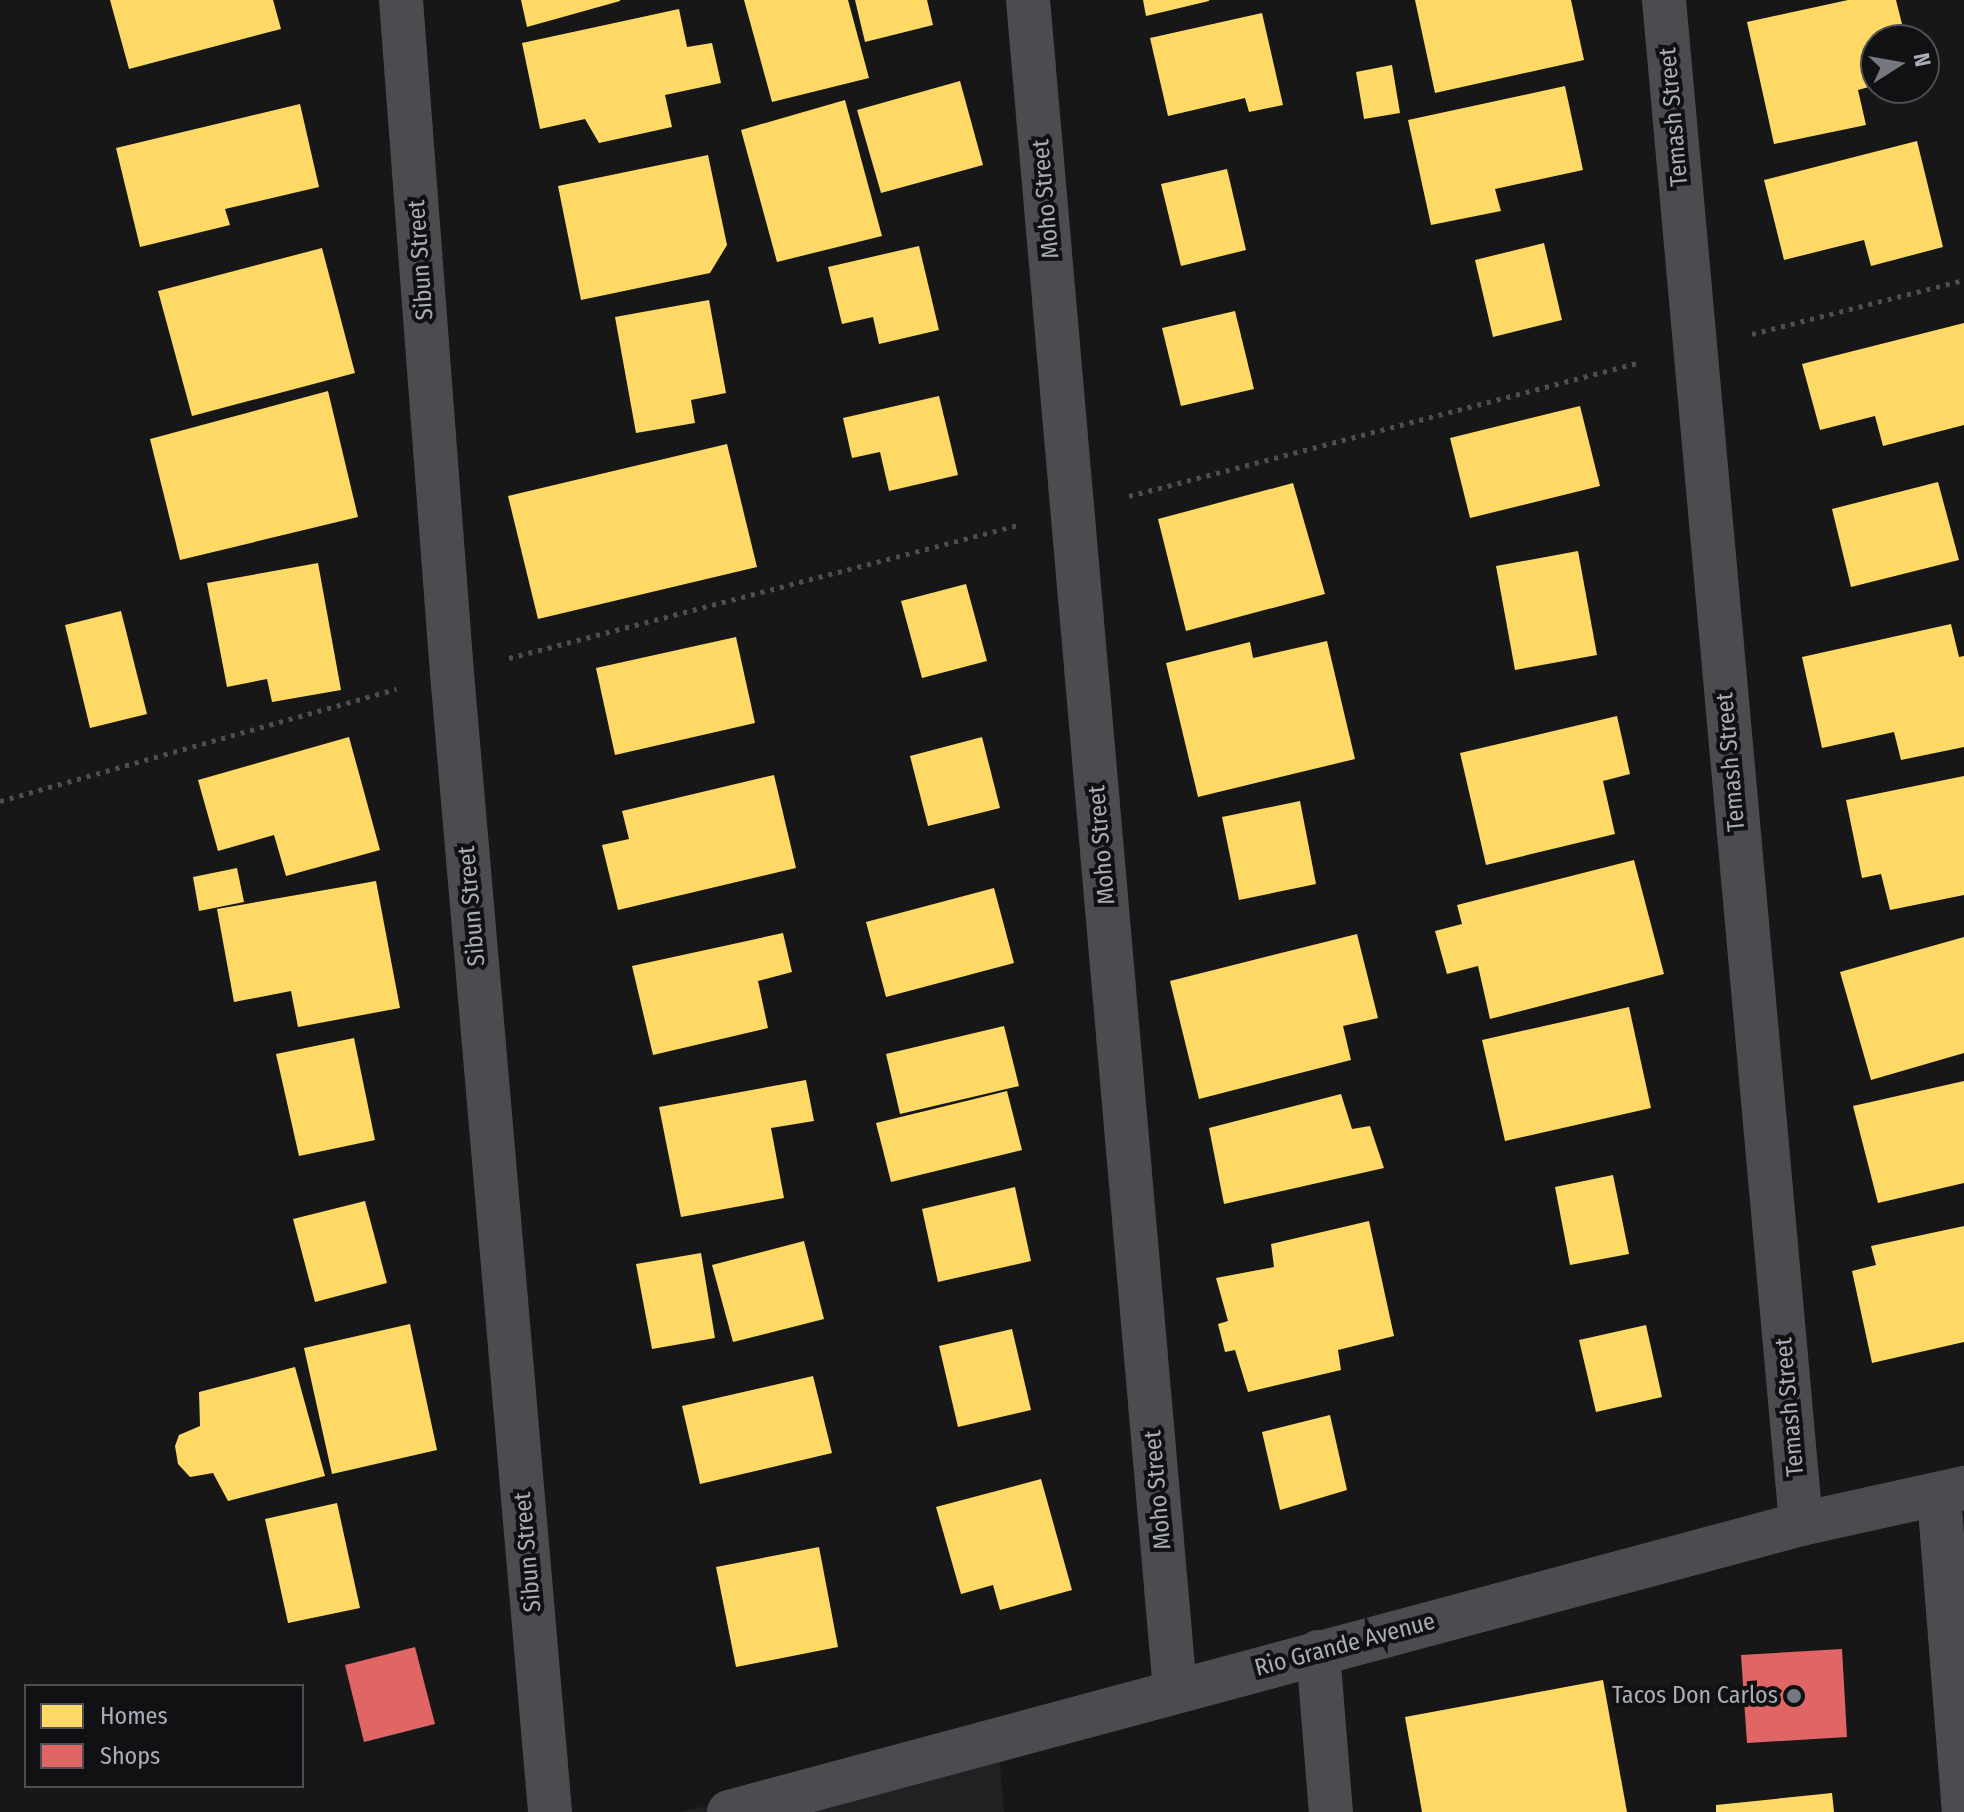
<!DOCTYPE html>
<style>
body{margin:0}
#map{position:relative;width:1964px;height:1812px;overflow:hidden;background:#171717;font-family:"Fira Sans Condensed",sans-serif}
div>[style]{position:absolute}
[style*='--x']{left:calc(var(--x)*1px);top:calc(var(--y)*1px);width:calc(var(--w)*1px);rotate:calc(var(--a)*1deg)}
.built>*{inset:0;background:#212123}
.homes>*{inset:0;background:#ffd966}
.shops>*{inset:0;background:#e06666}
.path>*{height:5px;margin-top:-2.5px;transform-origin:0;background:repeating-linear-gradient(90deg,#4d4e52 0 4px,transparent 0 10px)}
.minor>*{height:44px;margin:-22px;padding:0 22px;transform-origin:22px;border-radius:22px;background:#4b4c50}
.dots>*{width:22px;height:22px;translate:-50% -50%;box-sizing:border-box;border:4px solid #111113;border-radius:50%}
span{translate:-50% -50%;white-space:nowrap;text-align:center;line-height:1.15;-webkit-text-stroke:8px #111113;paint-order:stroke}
.street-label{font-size:24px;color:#a8adb8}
.poi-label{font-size:24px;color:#a8adb8}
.right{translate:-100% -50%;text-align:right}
.legend{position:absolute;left:24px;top:1684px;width:280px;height:104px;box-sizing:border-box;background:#111113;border:2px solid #4d4f55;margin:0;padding:10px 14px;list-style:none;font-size:24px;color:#a8adb8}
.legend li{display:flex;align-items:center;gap:16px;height:40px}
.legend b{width:40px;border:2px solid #4d4f55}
.north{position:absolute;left:1860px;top:24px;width:80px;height:80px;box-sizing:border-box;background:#111113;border:2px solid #4d4f55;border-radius:50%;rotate:79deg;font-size:22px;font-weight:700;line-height:32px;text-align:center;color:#a8adb8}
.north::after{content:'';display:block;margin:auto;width:28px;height:36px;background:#757880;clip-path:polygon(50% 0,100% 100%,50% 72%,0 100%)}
</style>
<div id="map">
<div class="built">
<div style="clip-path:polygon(998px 1738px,1004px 1812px,680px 1812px)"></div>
</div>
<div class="homes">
<div style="clip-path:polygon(110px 0,273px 0,281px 29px,129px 69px)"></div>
<div style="clip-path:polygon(521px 0,620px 0,620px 1px,527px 27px)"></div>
<div style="clip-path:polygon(744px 0,848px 0,869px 78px,772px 102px)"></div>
<div style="clip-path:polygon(855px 0,927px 0,933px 25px,865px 42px)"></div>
<div style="clip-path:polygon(1143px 0,1209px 0,1209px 1px,1146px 16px)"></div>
<div style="clip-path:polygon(1415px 0,1571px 0,1584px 60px,1435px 93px)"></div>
<div style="clip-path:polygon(1848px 0,1896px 0,1906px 40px,1876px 40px,1876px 85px,1858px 90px,1866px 125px,1774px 144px,1747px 22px)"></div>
<div style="clip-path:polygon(679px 9px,687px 47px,712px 43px,721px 83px,665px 95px,672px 127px,599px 143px,585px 119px,540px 129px,522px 43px)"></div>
<div style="clip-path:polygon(1262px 13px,1283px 105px,1249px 112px,1245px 98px,1168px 116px,1150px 38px)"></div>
<div style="clip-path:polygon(1392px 65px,1400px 113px,1364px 119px,1356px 72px)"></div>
<div style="clip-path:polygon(960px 81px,983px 165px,881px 193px,857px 110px)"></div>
<div style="clip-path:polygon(1565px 86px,1583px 170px,1495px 189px,1501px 211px,1431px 225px,1408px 120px)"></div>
<div style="clip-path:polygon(845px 100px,882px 236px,777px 262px,741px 130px)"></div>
<div style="clip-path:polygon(300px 104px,319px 187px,225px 209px,230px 225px,140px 247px,116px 148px)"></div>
<div style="clip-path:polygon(1917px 141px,1943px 247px,1871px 266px,1864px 240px,1784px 260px,1764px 180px)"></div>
<div style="clip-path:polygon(708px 155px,727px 245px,710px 273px,581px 300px,558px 186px)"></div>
<div style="clip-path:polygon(1227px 169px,1246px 250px,1181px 266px,1161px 184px)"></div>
<div style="clip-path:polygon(1544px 243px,1562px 320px,1493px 337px,1475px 260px)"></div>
<div style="clip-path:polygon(919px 246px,939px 330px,879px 344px,873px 317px,842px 324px,828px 267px)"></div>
<div style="clip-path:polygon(322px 248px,355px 373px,192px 416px,158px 291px)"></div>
<div style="clip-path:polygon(709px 300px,726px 393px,691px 400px,695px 423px,636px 433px,615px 317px)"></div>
<div style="clip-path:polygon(1235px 311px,1254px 389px,1181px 406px,1162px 328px)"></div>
<div style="clip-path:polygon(1964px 323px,1964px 425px,1883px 446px,1875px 416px,1820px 430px,1802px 364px)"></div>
<div style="clip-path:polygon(328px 391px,358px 517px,180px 560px,150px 439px)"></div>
<div style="clip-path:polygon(939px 396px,958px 475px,889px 491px,880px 452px,852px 458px,843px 418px)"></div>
<div style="clip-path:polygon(1580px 406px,1600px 486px,1470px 518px,1450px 438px)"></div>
<div style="clip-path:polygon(727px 444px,757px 567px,538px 619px,508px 496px)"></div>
<div style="clip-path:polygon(1938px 482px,1959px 560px,1851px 587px,1832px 509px)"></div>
<div style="clip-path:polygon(1293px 483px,1325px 594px,1186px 631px,1158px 519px)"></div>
<div style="clip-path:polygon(1578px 551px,1597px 655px,1515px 670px,1496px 566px)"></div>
<div style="clip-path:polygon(318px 563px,341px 690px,272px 702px,267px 679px,227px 687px,207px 583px)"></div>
<div style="clip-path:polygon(966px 584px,987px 661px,922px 678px,901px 601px)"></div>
<div style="clip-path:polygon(121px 611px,147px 714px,90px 728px,65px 625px)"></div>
<div style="clip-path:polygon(1951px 624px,1959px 657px,1964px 656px,1964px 747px,1901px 760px,1894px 732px,1822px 748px,1802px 657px)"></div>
<div style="clip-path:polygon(736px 637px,755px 723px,615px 755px,596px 668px)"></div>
<div style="clip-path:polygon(1327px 641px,1355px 759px,1198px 797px,1166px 663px,1250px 642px,1253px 658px)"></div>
<div style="clip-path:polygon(1617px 716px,1630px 774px,1603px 781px,1615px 834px,1486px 865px,1460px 753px)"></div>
<div style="clip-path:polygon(349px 737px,380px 850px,286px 876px,274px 835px,218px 851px,198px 780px)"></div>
<div style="clip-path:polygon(982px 737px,1000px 808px,928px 826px,910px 756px)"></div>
<div style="clip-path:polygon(774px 775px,796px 868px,618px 910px,602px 845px,629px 839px,622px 811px)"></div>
<div style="clip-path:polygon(1964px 776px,1964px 895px,1890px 910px,1881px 874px,1862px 878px,1846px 800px)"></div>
<div style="clip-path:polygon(1300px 801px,1316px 884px,1239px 900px,1222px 817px)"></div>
<div style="clip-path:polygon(1634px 860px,1664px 974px,1490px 1019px,1478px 966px,1447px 974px,1435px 931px,1462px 924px,1457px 905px)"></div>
<div style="clip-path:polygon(237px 868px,244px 902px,199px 911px,193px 877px)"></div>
<div style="clip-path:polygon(376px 881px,400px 1008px,298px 1027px,291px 991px,234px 1002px,217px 909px)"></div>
<div style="clip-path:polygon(994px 888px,1014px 963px,886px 997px,866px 922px)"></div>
<div style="clip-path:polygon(783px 933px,792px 972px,758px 981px,768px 1028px,653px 1055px,632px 966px)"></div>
<div style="clip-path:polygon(1357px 934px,1378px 1018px,1343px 1026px,1351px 1060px,1199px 1099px,1170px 981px)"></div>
<div style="clip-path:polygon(1964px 937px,1964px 1053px,1871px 1080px,1840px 972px)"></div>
<div style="clip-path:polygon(1629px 1007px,1651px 1108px,1505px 1141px,1482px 1040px)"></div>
<div style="clip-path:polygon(1004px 1026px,1019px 1086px,900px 1114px,886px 1054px)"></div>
<div style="clip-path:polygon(354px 1038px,375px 1140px,299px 1156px,276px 1054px)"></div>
<div style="clip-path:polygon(806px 1080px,814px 1121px,771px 1128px,784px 1198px,681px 1217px,659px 1107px)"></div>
<div style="clip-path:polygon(1964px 1081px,1964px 1183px,1878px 1203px,1853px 1106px)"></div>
<div style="clip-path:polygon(1007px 1091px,1022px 1150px,891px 1182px,876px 1123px)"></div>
<div style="clip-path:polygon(1341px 1094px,1352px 1129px,1370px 1126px,1384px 1168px,1224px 1204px,1209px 1128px)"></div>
<div style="clip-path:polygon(1613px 1175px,1629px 1254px,1570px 1265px,1555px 1187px)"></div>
<div style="clip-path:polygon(1015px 1187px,1031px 1261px,938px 1282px,922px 1209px)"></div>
<div style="clip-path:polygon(365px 1201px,387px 1283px,315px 1302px,293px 1219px)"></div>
<div style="clip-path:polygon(1369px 1221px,1394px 1336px,1338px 1350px,1341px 1370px,1248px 1392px,1235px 1350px,1225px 1352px,1218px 1324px,1228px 1321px,1216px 1278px,1274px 1267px,1271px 1244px)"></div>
<div style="clip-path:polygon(1964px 1226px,1964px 1342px,1872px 1363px,1852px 1271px,1876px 1265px,1871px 1246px)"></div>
<div style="clip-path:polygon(804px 1241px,824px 1319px,733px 1342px,712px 1265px)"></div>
<div style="clip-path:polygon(701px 1253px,715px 1338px,652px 1349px,636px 1264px)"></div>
<div style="clip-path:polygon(410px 1324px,437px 1450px,332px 1474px,304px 1348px)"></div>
<div style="clip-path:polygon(1646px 1325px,1662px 1397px,1596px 1412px,1579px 1340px)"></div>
<div style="clip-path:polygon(1012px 1329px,1031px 1410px,958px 1427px,939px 1346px)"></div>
<div style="clip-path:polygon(295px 1367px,325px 1476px,228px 1501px,213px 1473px,190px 1477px,178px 1464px,175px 1446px,179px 1435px,200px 1426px,199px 1392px)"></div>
<div style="clip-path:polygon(813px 1376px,832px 1453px,700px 1484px,682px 1406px)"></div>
<div style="clip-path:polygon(1330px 1415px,1347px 1490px,1280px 1510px,1262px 1432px)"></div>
<div style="clip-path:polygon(1041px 1479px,1072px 1590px,1000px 1610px,993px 1585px,961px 1594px,936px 1507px)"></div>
<div style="clip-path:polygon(337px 1503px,360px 1608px,288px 1623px,265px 1519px)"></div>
<div style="clip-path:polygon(819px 1547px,838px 1647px,736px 1667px,716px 1567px)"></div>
<div style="clip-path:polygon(1603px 1680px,1627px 1812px,1422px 1812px,1405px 1717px)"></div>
<div style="clip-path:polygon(1832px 1793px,1834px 1812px,1716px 1812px,1716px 1805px)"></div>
</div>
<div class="shops">
<div style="clip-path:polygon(415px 1647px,435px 1724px,364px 1742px,345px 1665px)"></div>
<div style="clip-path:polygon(1842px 1649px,1847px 1737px,1747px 1743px,1741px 1655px)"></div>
</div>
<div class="path">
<div style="--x:1752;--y:334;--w:219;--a:-14.3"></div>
<div style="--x:1129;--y:496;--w:529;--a:-14.67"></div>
<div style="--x:509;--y:658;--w:526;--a:-14.64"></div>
<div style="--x:0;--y:801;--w:412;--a:-15.8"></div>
</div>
<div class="minor">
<div style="--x:401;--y:0;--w:675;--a:85.67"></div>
<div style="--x:452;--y:673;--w:1143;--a:85.08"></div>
<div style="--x:1028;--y:0;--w:1695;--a:85.03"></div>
<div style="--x:1664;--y:0;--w:1530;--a:84.86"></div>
<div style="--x:1939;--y:1496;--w:317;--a:85.5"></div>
<div style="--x:1318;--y:1652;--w:161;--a:85.4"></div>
<div style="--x:729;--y:1812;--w:1110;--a:-15.04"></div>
<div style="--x:1801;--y:1524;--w:167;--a:-12.5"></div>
</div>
<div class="dots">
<div style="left:1794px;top:1696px;background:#757880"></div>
</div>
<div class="street-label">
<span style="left:1674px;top:117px;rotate:-95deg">Temash Street</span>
<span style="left:1046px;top:199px;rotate:-95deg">Moho Street</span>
<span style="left:421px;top:260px;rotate:-94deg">Sibun Street</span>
<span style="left:1731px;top:762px;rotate:-95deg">Temash Street</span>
<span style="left:1102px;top:845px;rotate:-95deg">Moho Street</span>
<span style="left:472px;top:906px;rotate:-95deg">Sibun Street</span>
<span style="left:1790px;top:1407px;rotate:-95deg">Temash Street</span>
<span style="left:1158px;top:1490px;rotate:-95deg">Moho Street</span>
<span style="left:528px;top:1552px;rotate:-95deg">Sibun Street</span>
<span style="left:1345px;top:1645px;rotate:-15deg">Rio Grande Avenue</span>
</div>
<div class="poi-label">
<span class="right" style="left:1778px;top:1696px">Tacos Don Carlos</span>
</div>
<ul class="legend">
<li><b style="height:22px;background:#ffd966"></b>Homes</li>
<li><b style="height:22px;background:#e06666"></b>Shops</li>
</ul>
<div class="north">N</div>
</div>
